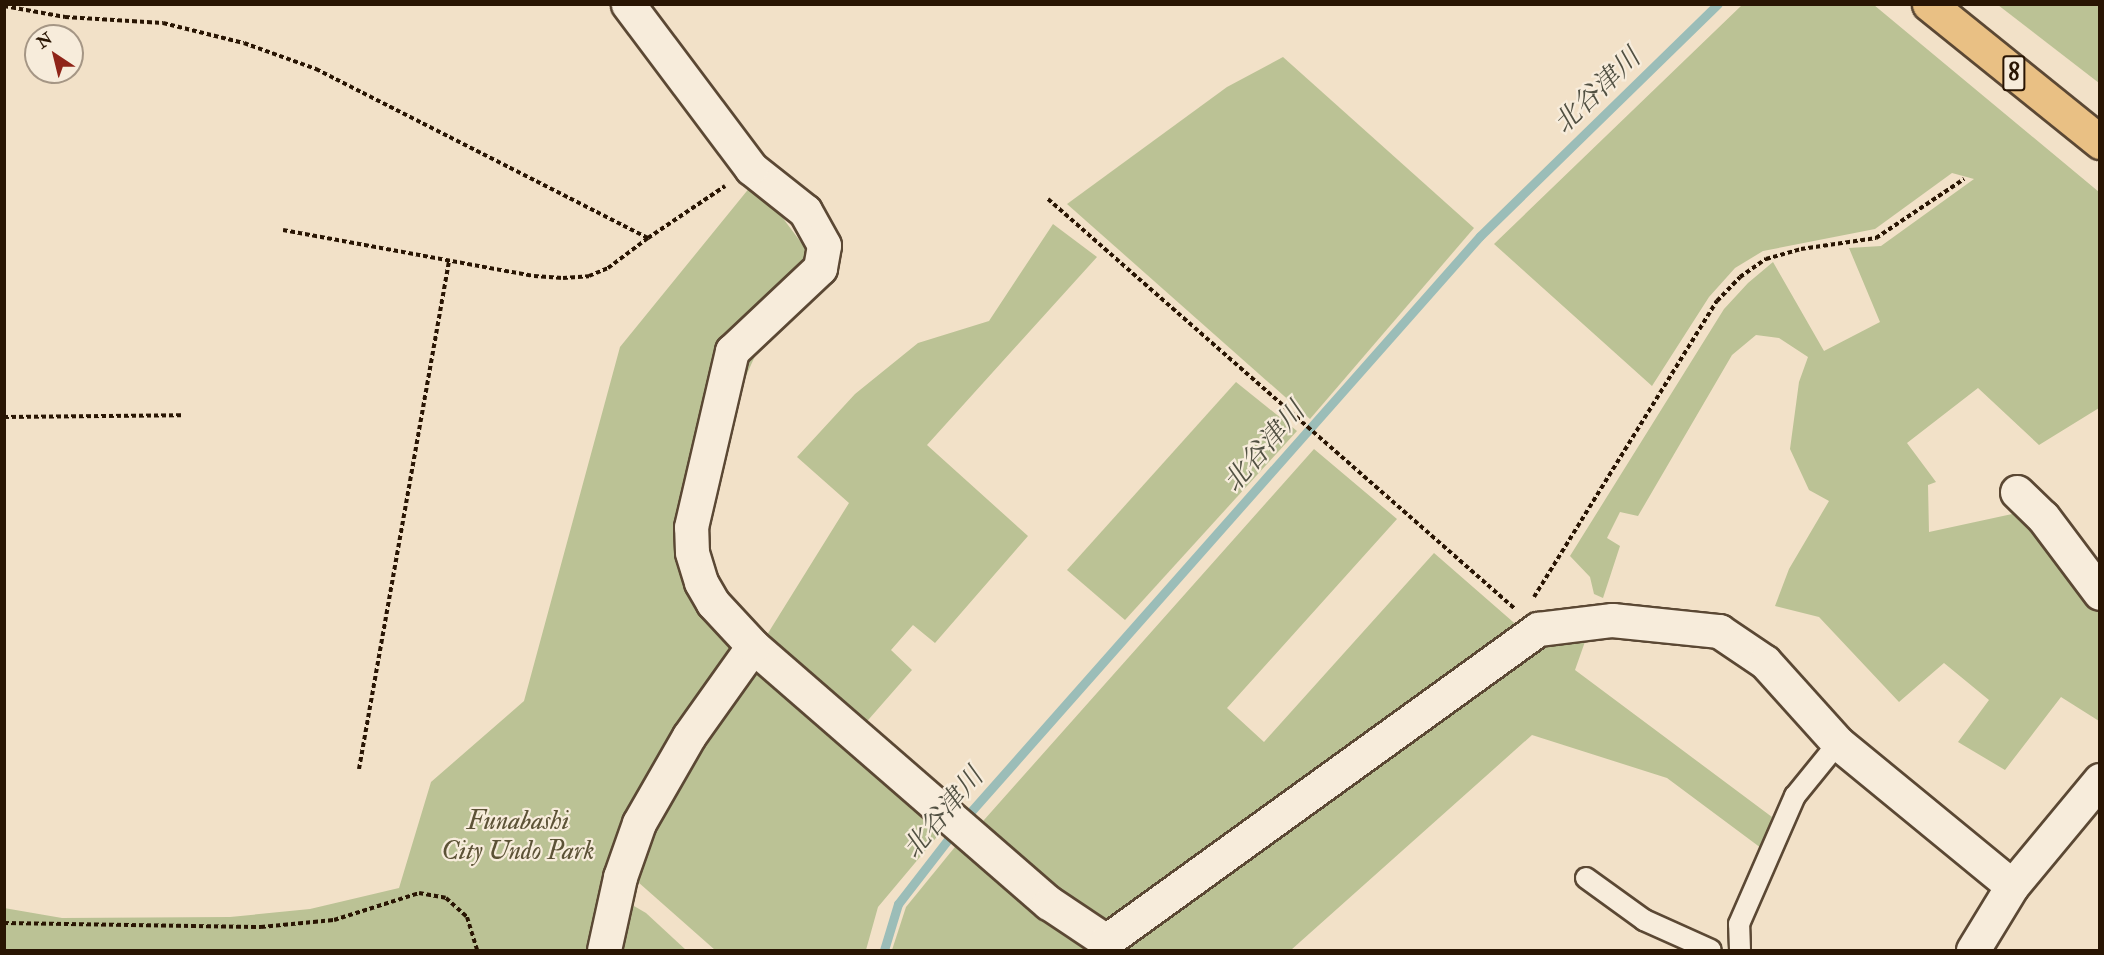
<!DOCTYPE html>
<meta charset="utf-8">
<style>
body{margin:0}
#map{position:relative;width:2104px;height:955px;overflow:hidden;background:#f2e1c8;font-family:"IM FELL Double Pica","Noto Serif JP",serif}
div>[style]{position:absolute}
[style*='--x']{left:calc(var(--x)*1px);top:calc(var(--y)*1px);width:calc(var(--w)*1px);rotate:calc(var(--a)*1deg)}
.green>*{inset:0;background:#bbc295}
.stream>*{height:9px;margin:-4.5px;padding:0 4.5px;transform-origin:4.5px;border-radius:4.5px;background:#9bbdb8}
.path>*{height:4px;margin-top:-2px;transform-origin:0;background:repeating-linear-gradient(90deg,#291503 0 4.5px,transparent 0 7.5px)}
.roads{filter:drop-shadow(2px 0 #5b4834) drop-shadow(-2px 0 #5b4834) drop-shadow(0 2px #5b4834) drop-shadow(0 -2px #5b4834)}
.lane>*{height:20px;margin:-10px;padding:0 10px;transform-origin:10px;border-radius:10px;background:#f7ecdb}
.street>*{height:33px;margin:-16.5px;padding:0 16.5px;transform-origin:16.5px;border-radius:16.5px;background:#f7ecdb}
.primary>*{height:33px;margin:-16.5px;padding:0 16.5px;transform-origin:16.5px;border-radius:16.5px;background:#e9c084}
span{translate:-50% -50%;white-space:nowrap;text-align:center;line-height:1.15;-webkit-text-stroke:4.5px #f7ecdb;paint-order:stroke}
.shield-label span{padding:2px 4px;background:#f7ecdb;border:2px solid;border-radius:4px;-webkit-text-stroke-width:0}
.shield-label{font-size:24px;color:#291503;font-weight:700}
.park-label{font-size:26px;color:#5c5236;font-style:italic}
.water-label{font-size:27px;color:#515042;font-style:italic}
.frame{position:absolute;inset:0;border:6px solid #291503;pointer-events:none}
.north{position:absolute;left:24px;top:24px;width:60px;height:60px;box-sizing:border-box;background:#f7ecdb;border:2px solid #a59685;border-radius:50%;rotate:325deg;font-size:16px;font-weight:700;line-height:24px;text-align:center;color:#291503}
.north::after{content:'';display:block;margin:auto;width:21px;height:27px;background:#8f2418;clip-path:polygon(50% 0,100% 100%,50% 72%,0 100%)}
</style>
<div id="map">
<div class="green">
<div style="clip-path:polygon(1742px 5px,1874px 5px,2099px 192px,2099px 408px,2039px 445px,1978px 388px,1907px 443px,1936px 482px,1928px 485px,1929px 532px,2026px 511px,2099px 613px,2099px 721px,2061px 697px,2005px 770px,1958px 742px,1989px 700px,1944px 663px,1899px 702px,1819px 617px,1775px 606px,1789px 569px,1829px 501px,1809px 490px,1790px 449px,1799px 382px,1808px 357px,1779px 338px,1756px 335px,1732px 355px,1638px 516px,1620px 512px,1607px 538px,1620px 546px,1603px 598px,1594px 594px,1590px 577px,1570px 556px,1724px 309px,1748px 283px,1773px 262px,1824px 351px,1880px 322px,1849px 248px,1881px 246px,1974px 179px,1952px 173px,1875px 229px,1763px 251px,1735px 268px,1709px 297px,1652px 386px,1494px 244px)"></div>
<div style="clip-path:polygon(1998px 5px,2099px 5px,2099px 83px)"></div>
<div style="clip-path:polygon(1283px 57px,1474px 228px,1310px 419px,1067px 204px,1227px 87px)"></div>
<div style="clip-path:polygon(755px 181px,818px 265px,770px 323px,691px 497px,732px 646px,711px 681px,594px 950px,5px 950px,4px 908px,62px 918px,230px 917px,310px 909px,399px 888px,431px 782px,524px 701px,620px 347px)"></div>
<div style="clip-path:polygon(1053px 224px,1097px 257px,927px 445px,1028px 536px,935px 643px,913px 625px,891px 650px,912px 670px,862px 727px,765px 638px,849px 503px,797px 457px,855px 394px,918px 343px,989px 321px)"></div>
<div style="clip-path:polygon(1236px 382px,1297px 431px,1125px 620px,1067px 570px)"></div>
<div style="clip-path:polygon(1314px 449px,1397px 519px,1227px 708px,1264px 742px,1434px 553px,1520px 628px,1099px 927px,976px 829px)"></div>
<div style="clip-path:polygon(1587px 636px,1575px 670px,1772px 817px,1761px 848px,1667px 778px,1532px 735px,1291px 950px,1112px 950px,1537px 648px)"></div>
<div style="clip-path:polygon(762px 664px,946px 826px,878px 907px,866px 950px,715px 950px,638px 882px,633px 870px,663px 794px,749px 665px)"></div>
<div style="clip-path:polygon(959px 842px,1092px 950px,892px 950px,906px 907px)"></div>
<div style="clip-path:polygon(634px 906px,646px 913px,686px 950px,617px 950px,625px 912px)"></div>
</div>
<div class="stream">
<div style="--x:884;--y:950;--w:48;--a:-73.1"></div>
<div style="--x:898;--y:904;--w:100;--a:-52.3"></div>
<div style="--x:959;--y:825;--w:786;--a:-48.51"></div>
<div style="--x:1480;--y:236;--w:332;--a:-44.3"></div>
</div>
<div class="path">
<div style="--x:4;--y:6;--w:62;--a:10.2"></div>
<div style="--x:65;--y:17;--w:98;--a:3.5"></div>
<div style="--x:163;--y:23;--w:83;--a:13.9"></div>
<div style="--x:244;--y:43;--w:77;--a:19.9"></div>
<div style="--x:316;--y:69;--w:373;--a:27"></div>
<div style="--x:648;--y:238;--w:93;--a:-34"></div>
<div style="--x:1048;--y:199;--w:620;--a:41.27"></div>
<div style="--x:283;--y:230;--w:255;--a:10.4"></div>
<div style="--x:534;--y:276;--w:29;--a:4"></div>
<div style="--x:563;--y:278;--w:26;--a:-4"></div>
<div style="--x:589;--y:276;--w:21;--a:-23"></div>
<div style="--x:608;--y:268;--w:50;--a:-36.9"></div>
<div style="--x:4;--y:417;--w:177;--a:-0.6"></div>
<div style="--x:1534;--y:597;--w:348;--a:-58.3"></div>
<div style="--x:1717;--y:301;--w:33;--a:-46"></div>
<div style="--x:1740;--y:277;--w:32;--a:-35"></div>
<div style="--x:1766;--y:259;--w:36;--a:-16"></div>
<div style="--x:1801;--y:249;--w:76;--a:-8.3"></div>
<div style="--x:1876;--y:238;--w:106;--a:-33.8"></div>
<div style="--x:359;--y:769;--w:516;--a:-79.95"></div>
<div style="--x:4;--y:923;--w:257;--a:0.9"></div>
<div style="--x:261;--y:927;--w:73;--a:-5.5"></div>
<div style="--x:334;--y:920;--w:89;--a:-17.6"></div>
<div style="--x:419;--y:893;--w:27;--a:10"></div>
<div style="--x:446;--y:898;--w:28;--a:42"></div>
<div style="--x:467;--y:917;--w:34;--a:73"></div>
</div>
<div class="roads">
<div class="lane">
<div style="--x:1586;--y:878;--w:72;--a:35.9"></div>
<div style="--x:1644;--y:920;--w:73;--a:24.1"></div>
<div style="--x:1740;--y:950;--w:26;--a:-92"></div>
<div style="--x:1739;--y:924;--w:140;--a:-66.4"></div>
<div style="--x:1795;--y:796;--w:68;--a:-50.9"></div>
</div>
<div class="street">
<div style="--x:2017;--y:492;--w:36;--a:44"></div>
<div style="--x:2043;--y:517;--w:95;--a:53.1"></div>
<div style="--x:753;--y:646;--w:392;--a:41"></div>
<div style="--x:1049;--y:903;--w:69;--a:33.7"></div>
<div style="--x:1106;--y:941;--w:533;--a:-35.84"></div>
<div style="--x:1538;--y:629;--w:75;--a:-6.9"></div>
<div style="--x:1612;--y:620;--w:108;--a:5.9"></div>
<div style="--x:1719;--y:631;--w:55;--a:34"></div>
<div style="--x:1765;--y:662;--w:109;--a:48"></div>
<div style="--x:1838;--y:743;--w:225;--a:39.4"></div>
<div style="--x:2012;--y:886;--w:75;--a:121.4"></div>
<div style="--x:2012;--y:886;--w:138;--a:-50.3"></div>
<div style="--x:604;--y:950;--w:75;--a:-77.6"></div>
<div style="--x:620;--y:877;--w:57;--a:-70.6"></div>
<div style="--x:639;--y:823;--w:100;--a:-60.1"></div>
<div style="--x:689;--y:736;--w:110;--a:-54.6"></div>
<div style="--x:753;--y:646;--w:59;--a:-132.9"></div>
<div style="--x:713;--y:603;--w:24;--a:-120"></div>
<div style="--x:701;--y:582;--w:31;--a:-107"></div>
<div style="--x:692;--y:552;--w:25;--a:-92"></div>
<div style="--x:691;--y:527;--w:181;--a:-76.9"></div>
<div style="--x:732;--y:351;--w:121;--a:-43.3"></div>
<div style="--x:820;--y:268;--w:23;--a:-80"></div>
<div style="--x:824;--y:245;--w:39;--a:-119"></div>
<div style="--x:805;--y:211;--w:69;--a:-141.5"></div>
<div style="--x:751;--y:168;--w:205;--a:-126.9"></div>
</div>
<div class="primary">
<div style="--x:1929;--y:4;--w:220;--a:38.9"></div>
</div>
</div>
<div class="shield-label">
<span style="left:2014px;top:73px">8</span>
</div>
<div class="park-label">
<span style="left:518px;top:837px">Funabashi<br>City Undo Park</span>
</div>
<div class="water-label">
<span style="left:1597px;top:91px;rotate:-44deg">北谷津川</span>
<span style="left:1264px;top:447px;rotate:-49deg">北谷津川</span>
<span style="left:943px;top:813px;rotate:-50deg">北谷津川</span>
</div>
<div class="frame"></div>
<div class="north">N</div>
</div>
